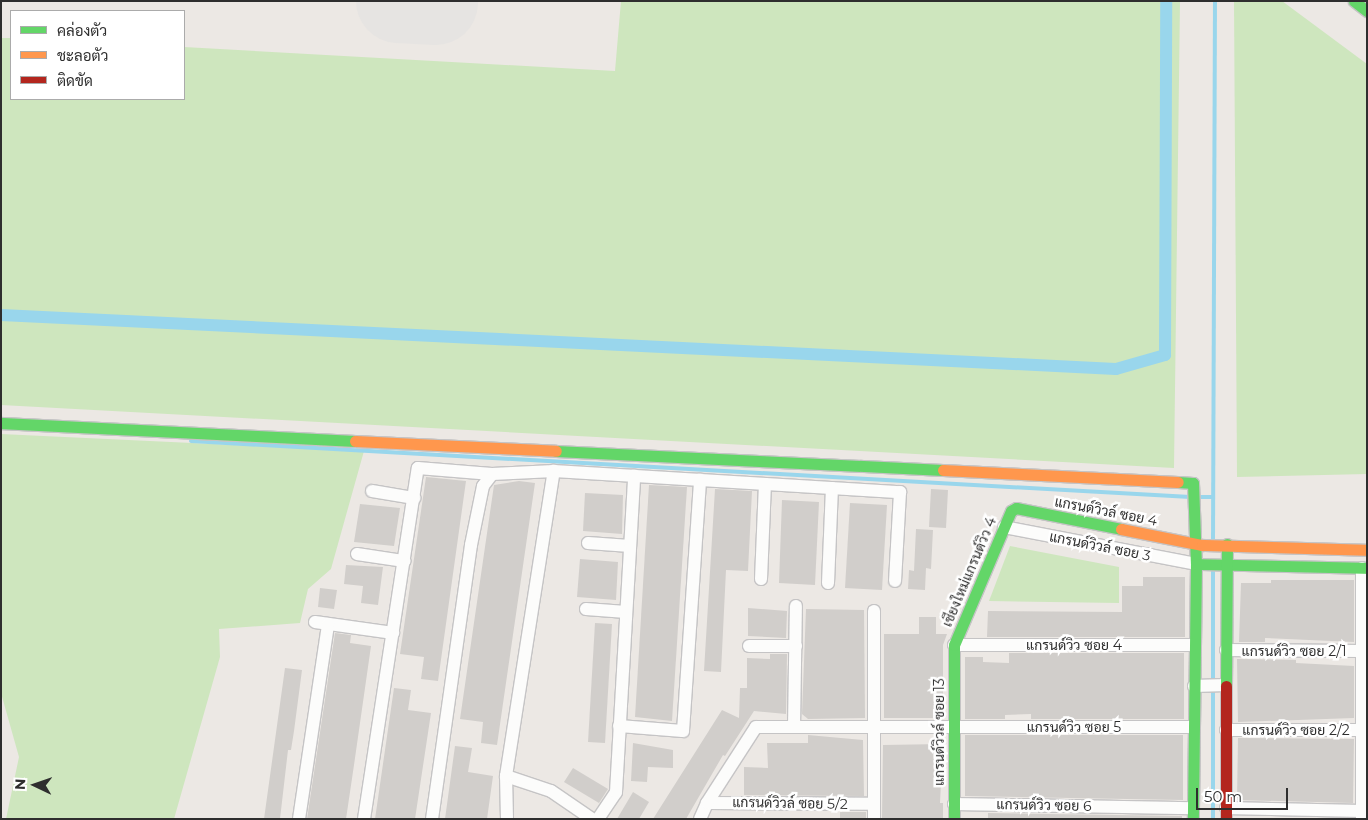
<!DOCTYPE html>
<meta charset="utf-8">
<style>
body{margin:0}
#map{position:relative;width:1368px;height:820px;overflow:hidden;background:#ece8e4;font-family:Montserrat,Sarabun,sans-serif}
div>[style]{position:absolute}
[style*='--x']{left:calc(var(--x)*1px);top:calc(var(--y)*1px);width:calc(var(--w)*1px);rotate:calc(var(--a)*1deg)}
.green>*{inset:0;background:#cee6be}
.stream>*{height:4px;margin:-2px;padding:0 2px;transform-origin:2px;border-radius:2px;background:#99d6ec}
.canal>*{height:12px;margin:-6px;padding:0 6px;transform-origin:6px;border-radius:6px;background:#99d6ec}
.taxiway>*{height:34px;margin:-17px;padding:0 17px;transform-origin:17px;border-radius:17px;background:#e6e4e2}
.runway>*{height:84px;margin:-42px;padding:0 42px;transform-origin:42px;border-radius:42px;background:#e6e4e2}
.building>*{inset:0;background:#d1cecb}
.roads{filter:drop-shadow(1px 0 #c5c4c5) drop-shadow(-1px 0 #c5c4c5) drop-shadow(0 1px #c5c4c5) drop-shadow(0 -1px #c5c4c5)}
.street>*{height:12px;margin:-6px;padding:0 6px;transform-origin:6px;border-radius:6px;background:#fcfcfb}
.fast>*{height:11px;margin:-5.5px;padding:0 5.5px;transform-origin:5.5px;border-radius:5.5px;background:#63d668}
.slow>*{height:11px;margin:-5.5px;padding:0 5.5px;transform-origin:5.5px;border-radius:5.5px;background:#ff974d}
.jam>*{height:11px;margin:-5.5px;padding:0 5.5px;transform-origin:5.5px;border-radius:5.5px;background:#b3261e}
span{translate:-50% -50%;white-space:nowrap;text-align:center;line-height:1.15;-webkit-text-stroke:5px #fff;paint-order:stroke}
.street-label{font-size:14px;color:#2e2e2e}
.frame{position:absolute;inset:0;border:2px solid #2e2e2e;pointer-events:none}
.legend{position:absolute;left:10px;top:10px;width:175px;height:90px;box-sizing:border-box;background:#fff;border:1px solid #ababab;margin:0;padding:6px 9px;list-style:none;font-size:15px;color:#2e2e2e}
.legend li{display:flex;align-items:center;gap:10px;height:25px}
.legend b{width:25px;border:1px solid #ababab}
.north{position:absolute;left:10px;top:760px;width:50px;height:50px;-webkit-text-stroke:4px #fff;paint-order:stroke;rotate:273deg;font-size:14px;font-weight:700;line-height:20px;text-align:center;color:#2e2e2e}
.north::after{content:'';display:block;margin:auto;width:18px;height:22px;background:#2e2e2e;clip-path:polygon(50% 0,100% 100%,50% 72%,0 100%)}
.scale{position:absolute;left:1196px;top:788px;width:92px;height:22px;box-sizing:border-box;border:2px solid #2e2e2e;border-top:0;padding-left:6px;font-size:15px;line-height:18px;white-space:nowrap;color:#2e2e2e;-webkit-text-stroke:4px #fff;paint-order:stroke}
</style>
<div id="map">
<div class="green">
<div style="clip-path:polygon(621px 1px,1180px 1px,1174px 468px,1px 405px,1px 38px,11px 38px,11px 99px,184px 99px,184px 47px,615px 71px)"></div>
<div style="clip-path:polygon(1234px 1px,1282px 1px,1367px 64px,1367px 474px,1237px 477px)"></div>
<div style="clip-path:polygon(1px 434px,364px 451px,331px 569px,308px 589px,300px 623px,219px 629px,220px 657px,174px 819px,6px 819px,19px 757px,1px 693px)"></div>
<div style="clip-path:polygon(1010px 546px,1119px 567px,1119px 603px,989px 601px)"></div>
</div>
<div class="stream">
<div style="--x:191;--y:441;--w:1001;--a:3.21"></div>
<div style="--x:1199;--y:497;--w:14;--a:0"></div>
<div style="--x:1213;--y:542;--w:541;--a:-89.79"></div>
<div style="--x:1213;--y:819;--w:250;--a:-90"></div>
</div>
<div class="canal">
<div style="--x:1;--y:315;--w:1116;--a:2.77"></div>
<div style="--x:1116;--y:369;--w:51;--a:-15.9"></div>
<div style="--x:1165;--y:355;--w:354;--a:-89.8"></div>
</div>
<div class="taxiway">
<div style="--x:406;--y:2;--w:1;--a:-90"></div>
</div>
<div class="runway">
<div style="--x:398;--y:1;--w:38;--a:3"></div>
</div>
<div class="building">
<div style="clip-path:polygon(426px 477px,466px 481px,438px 681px,421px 679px,424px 657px,400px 654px)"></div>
<div style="clip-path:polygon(519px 481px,535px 483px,497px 745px,481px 743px,483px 722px,460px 719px,494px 485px)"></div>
<div style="clip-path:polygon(649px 485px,687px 487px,672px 721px,635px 717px)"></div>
<div style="clip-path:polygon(715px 489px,752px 491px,748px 571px,726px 570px,721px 672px,704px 671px)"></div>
<div style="clip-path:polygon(931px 489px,948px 490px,946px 528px,929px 527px)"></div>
<div style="clip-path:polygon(585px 493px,623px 495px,622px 534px,583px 531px)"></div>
<div style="clip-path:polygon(782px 500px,819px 502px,815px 585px,779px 583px)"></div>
<div style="clip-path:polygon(850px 503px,887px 505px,882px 590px,845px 588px)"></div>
<div style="clip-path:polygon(360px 504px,400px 508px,394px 546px,354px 542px)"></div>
<div style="clip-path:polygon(916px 529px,933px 530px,931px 569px,926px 568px,925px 590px,908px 589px,909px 570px,914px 571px)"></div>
<div style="clip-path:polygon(580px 559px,618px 562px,616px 600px,577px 597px)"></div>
<div style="clip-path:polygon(346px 565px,383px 567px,378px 605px,361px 603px,363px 586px,344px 584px)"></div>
<div style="clip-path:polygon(1143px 577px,1185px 577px,1185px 637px,987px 637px,988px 611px,1122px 612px,1122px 586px,1143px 586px)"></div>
<div style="clip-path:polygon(1271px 580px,1354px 580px,1354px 642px,1265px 638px,1265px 642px,1239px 642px,1241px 583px,1271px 583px)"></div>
<div style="clip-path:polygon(320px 588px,337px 590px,334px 609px,318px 607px)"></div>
<div style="clip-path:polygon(748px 608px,787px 611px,786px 638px,748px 636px)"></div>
<div style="clip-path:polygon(806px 609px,864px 610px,865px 718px,808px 719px,802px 714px)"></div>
<div style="clip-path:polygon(919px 617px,936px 617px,936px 634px,947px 634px,943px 645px,943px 718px,884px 718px,884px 634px,919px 634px)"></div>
<div style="clip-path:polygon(595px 623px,612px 624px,605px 743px,588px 742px)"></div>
<div style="clip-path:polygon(335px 633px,351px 635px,350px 643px,371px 646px,354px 765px,346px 819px,307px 819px)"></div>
<div style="clip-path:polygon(1009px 653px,1184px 653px,1184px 719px,1031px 719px,1031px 714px,1005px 715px,1005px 719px,965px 719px,965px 657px,983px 657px,983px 662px,1009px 663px)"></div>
<div style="clip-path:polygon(770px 654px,787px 654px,786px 714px,754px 711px,725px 756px,723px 755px,686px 819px,653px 819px,722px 710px,739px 718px,740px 688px,747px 688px,747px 658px,770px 659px)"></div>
<div style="clip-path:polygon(1237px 659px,1296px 660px,1296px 663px,1354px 666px,1354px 718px,1238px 722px)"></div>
<div style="clip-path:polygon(285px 668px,302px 670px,294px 731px,291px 750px,288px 750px,280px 819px,264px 819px)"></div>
<div style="clip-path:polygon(394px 688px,411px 690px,408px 710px,431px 713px,415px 819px,375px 819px)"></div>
<div style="clip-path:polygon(808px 735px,863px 740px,864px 796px,744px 795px,744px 767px,768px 768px,767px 743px,808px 743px)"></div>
<div style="clip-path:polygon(965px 735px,1183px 735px,1183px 800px,965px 796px)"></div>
<div style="clip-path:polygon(1238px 738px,1354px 739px,1353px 803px,1237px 800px)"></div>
<div style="clip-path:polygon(633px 743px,673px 750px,673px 768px,648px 767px,647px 782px,631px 781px)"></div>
<div style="clip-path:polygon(943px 744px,940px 803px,943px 803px,943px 819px,882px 819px,883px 745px)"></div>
<div style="clip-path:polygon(455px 746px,472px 748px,468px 772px,493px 776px,487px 819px,445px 819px)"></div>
<div style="clip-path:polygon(573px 768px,608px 789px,599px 803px,564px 782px)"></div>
<div style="clip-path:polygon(633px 792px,649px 802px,639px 819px,617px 819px)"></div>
<div style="clip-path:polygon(840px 812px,866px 812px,866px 819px,840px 819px)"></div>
<div style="clip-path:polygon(988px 813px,1182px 816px,1182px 819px,988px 819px)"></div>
</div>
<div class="roads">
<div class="street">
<div style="--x:372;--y:491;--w:43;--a:9.5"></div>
<div style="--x:1004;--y:527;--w:196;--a:10.9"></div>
<div style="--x:588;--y:543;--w:42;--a:4.1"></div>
<div style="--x:357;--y:554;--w:48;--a:8.5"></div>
<div style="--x:761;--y:579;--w:95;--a:-87.6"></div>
<div style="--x:828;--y:583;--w:95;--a:-87.6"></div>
<div style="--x:586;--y:609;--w:40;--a:4.3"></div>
<div style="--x:874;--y:611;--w:208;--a:90"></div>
<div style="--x:315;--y:622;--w:79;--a:8"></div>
<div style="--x:954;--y:645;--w:240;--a:0"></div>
<div style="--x:749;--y:646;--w:47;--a:0"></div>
<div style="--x:1226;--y:650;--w:136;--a:0.4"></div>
<div style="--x:1194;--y:686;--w:32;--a:-2"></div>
<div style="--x:619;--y:726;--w:64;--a:4.5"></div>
<div style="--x:683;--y:731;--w:252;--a:-86.1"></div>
<div style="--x:794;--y:727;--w:121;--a:-89.1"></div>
<div style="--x:1226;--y:730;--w:141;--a:0"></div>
<div style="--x:506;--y:776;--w:47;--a:18.4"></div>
<div style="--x:551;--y:791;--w:50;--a:34.3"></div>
<div style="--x:707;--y:803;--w:167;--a:0.3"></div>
<div style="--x:954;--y:804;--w:239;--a:1"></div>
<div style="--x:1226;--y:808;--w:136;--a:1.3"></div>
<div style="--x:299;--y:819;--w:197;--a:-81.5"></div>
<div style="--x:364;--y:819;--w:355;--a:-81.3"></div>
<div style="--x:418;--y:468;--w:74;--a:4.6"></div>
<div style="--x:432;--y:819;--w:277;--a:-81.9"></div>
<div style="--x:471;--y:545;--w:60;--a:-78.5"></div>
<div style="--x:483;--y:486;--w:15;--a:-53"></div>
<div style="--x:492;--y:474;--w:62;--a:-2.8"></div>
<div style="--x:554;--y:471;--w:347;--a:3.5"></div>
<div style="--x:900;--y:492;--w:89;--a:93.2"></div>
<div style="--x:507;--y:819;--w:43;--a:-91.3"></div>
<div style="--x:506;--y:776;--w:309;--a:-81.1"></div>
<div style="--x:598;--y:819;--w:32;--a:-56"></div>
<div style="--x:616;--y:792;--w:317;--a:-86.7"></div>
<div style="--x:700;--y:819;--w:17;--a:-66"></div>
<div style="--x:707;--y:803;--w:90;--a:-57.2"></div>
<div style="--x:756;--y:727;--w:437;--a:0"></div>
<div style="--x:1362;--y:819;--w:251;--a:-90"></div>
</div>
<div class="fast">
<div style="--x:1354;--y:1;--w:16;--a:38"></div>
<div style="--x:1;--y:423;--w:354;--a:2.9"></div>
<div style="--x:556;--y:451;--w:387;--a:2.8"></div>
<div style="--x:1178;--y:482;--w:15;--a:4"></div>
<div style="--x:1193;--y:483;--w:81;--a:87.9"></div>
<div style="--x:1196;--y:564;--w:255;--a:90.7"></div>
<div style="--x:1196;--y:564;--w:171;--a:1.3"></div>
<div style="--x:1226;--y:686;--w:142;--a:-89.6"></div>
<div style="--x:954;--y:819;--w:174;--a:-90"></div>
<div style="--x:954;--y:645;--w:146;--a:-67"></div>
<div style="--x:1011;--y:511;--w:6;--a:-31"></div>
<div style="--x:1016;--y:508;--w:107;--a:11.3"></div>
</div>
<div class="slow">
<div style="--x:355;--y:441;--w:201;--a:2.8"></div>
<div style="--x:943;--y:470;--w:235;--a:2.9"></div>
<div style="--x:1121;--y:529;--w:83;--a:11.2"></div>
<div style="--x:1202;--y:545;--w:165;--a:1.7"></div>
</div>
<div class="jam">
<div style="--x:1226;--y:819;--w:133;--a:-90"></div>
</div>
</div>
<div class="street-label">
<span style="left:1106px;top:511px;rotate:11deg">แกรนด์วิวล์ ซอย 4</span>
<span style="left:1100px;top:546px;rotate:11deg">แกรนด์วิวล์ ซอย 3</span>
<span style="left:969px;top:572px;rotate:-67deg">เชียงใหม่แกรนด์วิว 4</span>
<span style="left:1074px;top:645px">แกรนด์วิว ซอย 4</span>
<span style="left:1294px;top:651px">แกรนด์วิว ซอย 2/1</span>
<span style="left:1074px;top:727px">แกรนด์วิว ซอย 5</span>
<span style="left:1296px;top:730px">แกรนด์วิว ซอย 2/2</span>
<span style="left:939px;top:732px;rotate:-90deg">แกรนด์วิวล์ ซอย 13</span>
<span style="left:790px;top:803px;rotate:1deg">แกรนด์วิวล์ ซอย 5/2</span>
<span style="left:1044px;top:805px;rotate:1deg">แกรนด์วิว ซอย 6</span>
</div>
<div class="frame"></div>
<ul class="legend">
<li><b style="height:6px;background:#63d668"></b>คล่องตัว</li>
<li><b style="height:6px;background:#ff974d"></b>ชะลอตัว</li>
<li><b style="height:6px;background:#b3261e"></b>ติดขัด</li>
</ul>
<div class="north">N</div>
<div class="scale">50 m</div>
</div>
